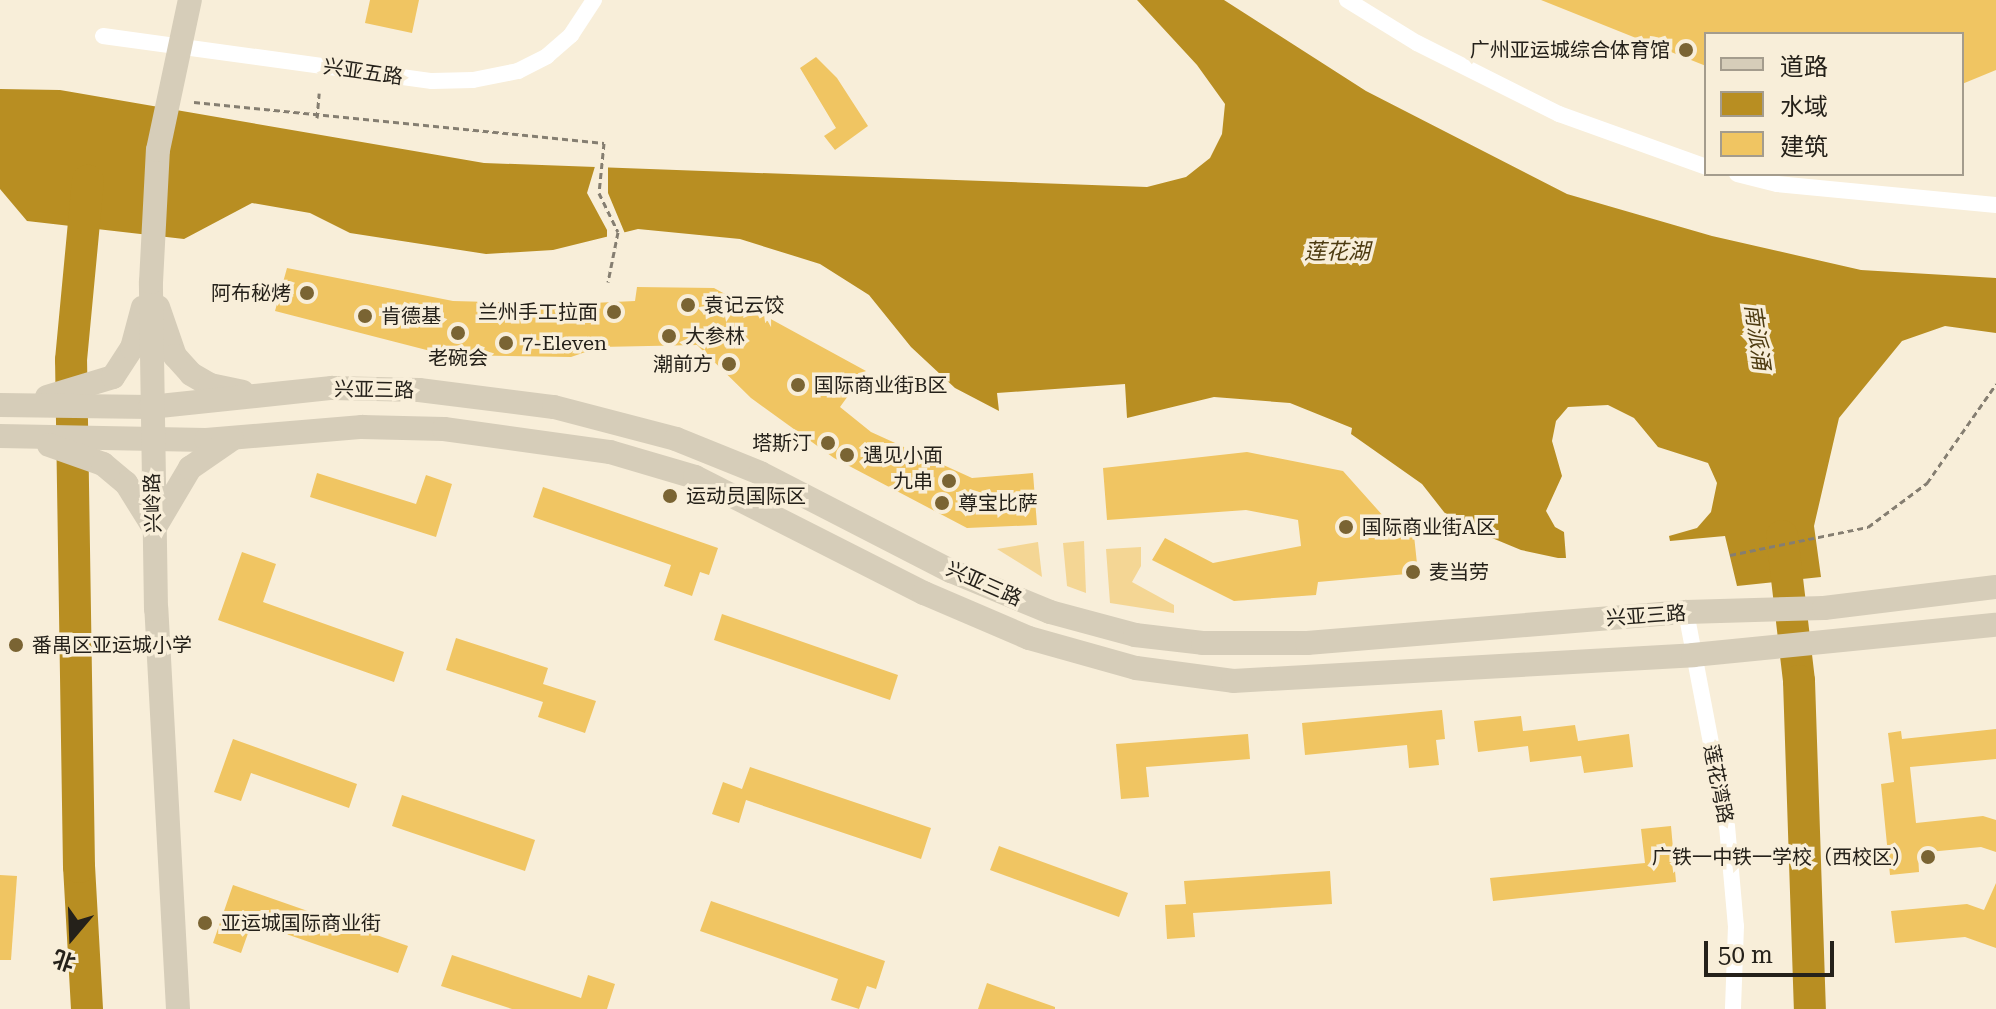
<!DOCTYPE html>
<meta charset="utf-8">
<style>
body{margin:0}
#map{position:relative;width:1996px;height:1009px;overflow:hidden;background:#f8eed9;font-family:"Roboto Serif","Noto Sans SC",serif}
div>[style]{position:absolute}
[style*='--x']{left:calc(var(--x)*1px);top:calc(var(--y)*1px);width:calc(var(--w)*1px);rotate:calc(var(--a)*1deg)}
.green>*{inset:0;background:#f4d694}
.water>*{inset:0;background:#b88e22}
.pier>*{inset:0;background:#f8eed9}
.river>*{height:32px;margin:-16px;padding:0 16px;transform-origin:16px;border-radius:16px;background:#b88e22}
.building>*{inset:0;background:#f0c562}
.path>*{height:3px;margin-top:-1.5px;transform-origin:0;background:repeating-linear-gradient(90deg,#857e71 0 6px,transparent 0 10px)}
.street>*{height:16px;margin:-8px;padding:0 8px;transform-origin:8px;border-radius:8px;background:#fff}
.secondary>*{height:24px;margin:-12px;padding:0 12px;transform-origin:12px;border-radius:12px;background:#d6cdb9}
.dots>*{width:22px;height:22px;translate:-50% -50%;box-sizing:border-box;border:4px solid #f8eed9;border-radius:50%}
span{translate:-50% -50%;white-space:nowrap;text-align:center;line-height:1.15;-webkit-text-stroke:7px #f8eed9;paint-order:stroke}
.poi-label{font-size:20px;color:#25211a}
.right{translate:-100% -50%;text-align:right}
.left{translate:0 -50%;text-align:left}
.street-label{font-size:20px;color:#25211a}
.water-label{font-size:22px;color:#4d3b11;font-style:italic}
.legend{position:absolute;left:1704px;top:32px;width:260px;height:144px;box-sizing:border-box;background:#f8eed9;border:2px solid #a49c8d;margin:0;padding:10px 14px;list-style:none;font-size:24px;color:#25211a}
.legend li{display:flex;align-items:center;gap:16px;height:40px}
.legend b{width:40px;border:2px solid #a49c8d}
.north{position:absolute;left:32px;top:897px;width:80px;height:80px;-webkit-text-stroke:6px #f8eed9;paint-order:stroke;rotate:199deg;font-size:22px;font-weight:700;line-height:32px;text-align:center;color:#25211a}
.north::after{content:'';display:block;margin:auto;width:28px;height:36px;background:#25211a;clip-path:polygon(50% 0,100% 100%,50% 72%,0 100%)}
.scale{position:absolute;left:1704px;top:941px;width:130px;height:36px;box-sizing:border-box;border:4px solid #25211a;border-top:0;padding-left:10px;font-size:24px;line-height:28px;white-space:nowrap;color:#25211a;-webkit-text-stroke:6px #f8eed9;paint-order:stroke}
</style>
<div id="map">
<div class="green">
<div style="clip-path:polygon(1084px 541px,1086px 593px,1067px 586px,1063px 543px)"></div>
<div style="clip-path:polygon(1038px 542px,1042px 577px,997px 549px)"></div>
<div style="clip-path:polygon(1141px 547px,1141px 566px,1132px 582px,1174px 605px,1174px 613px,1110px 603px,1106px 549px)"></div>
</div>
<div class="water">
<div style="clip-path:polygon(1137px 0,1224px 0,1366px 91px,1567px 194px,1712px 236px,1861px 270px,1996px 278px,1996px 333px,1945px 326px,1902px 341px,1839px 418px,1814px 526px,1821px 577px,1737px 586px,1725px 536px,1670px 541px,1669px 536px,1697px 528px,1711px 512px,1717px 483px,1708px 463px,1658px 447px,1634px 418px,1608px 405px,1568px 407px,1556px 421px,1552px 441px,1562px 476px,1546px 511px,1555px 527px,1564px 532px,1566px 558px,1558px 558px,1521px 550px,1451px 521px,1422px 484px,1351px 434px,1352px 428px,1290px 403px,1214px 397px,1127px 418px,1125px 384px,997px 393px,999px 411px,955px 388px,911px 347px,869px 295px,820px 264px,740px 239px,638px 229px,553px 250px,486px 254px,350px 233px,310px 213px,252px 203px,184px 239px,27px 221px,0 189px,0 89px,60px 90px,484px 163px,1147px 187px,1186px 177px,1210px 158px,1222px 134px,1225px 104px,1197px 65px)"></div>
</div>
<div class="pier">
<div style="clip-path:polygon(596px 163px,608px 164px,608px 193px,626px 236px,607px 241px,607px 230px,587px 193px)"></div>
</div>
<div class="river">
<div style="--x:1782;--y:536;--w:146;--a:83.3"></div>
<div style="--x:1799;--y:681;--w:328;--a:88.1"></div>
<div style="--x:87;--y:1009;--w:142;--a:-93.2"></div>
<div style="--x:79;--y:867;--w:507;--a:-90.9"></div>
<div style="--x:71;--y:360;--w:180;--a:-84.6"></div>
</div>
<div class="building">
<div style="clip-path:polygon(370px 0,419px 0,412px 33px,365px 23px)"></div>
<div style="clip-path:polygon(1541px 0,1996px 0,1996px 70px,1962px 84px,1962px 34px,1706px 34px,1706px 66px)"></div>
<div style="clip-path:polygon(816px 57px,837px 78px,868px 126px,835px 150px,824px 136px,836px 128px,800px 68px)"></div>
<div style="clip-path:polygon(287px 268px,453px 301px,571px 304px,635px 301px,637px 287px,714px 288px,866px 371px,840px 407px,871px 432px,972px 478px,1033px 473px,1037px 525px,967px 528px,834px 458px,751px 398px,697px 345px,600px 347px,571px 357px,446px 355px,275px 311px)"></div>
<div style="clip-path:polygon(1247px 452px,1343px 471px,1393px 527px,1413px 526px,1418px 573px,1318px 582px,1316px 595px,1234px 601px,1152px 560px,1165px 538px,1213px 563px,1301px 546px,1298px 520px,1246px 510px,1107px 520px,1103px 468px)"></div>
<div style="clip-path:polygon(317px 473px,416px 504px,426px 475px,452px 484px,436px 537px,310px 497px)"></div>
<div style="clip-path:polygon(543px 487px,718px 548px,709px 575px,700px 572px,692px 596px,664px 586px,671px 565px,533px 517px)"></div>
<div style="clip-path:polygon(242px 552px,276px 564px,263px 602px,404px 652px,394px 682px,218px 620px)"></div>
<div style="clip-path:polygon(722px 614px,898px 675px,890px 700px,714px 640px)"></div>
<div style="clip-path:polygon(456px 638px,548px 668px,543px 684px,596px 701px,585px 733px,538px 717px,543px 702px,446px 670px)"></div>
<div style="clip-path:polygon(1442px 710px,1445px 739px,1436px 740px,1439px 765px,1409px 768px,1407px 745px,1305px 755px,1302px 723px)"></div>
<div style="clip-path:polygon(1521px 716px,1523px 731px,1575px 725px,1578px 741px,1629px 734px,1633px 767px,1584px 773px,1581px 756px,1530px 762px,1528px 746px,1478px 752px,1474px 721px)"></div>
<div style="clip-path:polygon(1996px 729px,1996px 759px,1910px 767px,1916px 823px,1983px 816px,1996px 820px,1996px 852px,1981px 847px,1918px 853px,1919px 872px,1890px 875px,1881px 784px,1894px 782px,1888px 733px,1901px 731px,1902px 739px)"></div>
<div style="clip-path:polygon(1248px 734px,1250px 759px,1146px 767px,1149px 797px,1121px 799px,1116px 744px)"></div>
<div style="clip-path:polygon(233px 739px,357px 784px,349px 808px,251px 773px,241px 801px,214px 792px)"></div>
<div style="clip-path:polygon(750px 767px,931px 828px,921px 859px,746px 800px,739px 823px,712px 814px,723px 782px,742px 789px)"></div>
<div style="clip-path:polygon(402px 795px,535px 840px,525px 871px,392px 826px)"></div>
<div style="clip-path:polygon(1671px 826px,1676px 882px,1493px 901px,1490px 878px,1645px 863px,1641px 829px)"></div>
<div style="clip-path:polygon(999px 846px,1128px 893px,1119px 917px,990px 870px)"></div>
<div style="clip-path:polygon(1330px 871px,1332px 904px,1193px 913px,1195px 937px,1167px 939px,1165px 905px,1186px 904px,1184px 881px)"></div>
<div style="clip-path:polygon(0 875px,17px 876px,11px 960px,0 960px)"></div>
<div style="clip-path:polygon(1996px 883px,1996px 948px,1965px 937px,1895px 943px,1891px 911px,1967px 904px,1984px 910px)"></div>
<div style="clip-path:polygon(233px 885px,408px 946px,398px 973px,252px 922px,241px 953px,213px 943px)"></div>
<div style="clip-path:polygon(711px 901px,885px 961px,876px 989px,867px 986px,859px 1009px,831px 1000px,838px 979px,700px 931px)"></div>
<div style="clip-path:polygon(452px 955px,581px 998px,588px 975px,615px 984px,607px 1009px,512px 1009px,441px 986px)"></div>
<div style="clip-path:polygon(987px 983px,1055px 1007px,1055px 1009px,978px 1009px)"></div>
</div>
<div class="path">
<div style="--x:194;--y:102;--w:412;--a:5.7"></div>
<div style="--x:604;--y:143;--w:50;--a:95.7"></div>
<div style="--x:599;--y:193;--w:43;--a:64"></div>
<div style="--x:618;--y:232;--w:51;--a:101.3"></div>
<div style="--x:317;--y:118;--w:25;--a:-85"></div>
<div style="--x:1730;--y:555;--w:141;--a:-11.5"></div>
<div style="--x:1868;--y:527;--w:74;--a:-36.7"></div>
<div style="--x:1927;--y:483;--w:121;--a:-55.1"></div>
</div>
<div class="street">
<div style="--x:1347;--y:0;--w:82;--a:31.6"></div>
<div style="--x:1417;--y:43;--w:159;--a:26.6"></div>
<div style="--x:1559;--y:114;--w:156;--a:19.8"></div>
<div style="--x:103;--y:36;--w:332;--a:7.8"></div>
<div style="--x:432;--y:81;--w:41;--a:-1.4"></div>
<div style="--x:473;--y:80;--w:46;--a:-11.3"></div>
<div style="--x:518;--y:71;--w:33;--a:-27"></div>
<div style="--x:547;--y:56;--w:32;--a:-41"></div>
<div style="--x:571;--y:35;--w:42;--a:-56.7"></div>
<div style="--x:1737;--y:174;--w:41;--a:14"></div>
<div style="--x:1777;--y:184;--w:220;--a:5.5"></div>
<div style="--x:1686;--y:612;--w:218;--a:79.2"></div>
<div style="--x:1727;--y:826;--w:100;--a:84.9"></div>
<div style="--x:1736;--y:926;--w:83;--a:92.1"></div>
</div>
<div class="secondary">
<div style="--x:158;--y:307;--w:52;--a:70.9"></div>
<div style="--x:175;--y:356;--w:24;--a:48"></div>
<div style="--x:191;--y:374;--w:22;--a:30"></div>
<div style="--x:210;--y:385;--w:33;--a:12"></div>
<div style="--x:47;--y:397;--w:69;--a:-16.9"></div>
<div style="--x:113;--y:377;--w:35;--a:-57"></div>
<div style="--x:132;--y:348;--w:42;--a:-75"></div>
<div style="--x:0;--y:405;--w:150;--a:0.8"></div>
<div style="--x:150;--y:407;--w:183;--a:-6"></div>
<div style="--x:332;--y:388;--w:87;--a:1.3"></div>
<div style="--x:419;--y:390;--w:136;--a:7.2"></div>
<div style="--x:554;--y:407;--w:126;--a:14.7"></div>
<div style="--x:676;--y:439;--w:91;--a:22"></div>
<div style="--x:760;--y:473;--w:215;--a:27.2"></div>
<div style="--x:951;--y:571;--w:107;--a:22.5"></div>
<div style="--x:1050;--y:612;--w:88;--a:15.1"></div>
<div style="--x:1135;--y:635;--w:68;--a:6.7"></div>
<div style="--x:1203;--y:643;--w:104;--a:0"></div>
<div style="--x:1307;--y:643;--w:380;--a:-4.7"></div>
<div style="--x:1686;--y:612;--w:138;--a:-1.7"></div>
<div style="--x:1824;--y:608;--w:173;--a:-7"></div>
<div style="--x:0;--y:436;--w:206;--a:1.1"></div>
<div style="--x:206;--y:440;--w:157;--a:-4.8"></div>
<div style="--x:362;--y:427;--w:82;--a:1.4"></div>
<div style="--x:444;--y:429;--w:168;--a:7.9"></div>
<div style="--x:610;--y:452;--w:89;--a:16.4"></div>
<div style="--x:695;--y:477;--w:257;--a:26.9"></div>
<div style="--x:924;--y:593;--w:114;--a:23.2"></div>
<div style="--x:1029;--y:638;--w:111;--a:15.7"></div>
<div style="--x:1136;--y:668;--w:98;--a:7.6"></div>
<div style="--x:1233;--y:681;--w:461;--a:-3.2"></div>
<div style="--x:1693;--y:655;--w:304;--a:-5.7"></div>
<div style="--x:49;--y:445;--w:57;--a:19.4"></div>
<div style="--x:103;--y:464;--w:30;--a:40"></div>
<div style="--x:126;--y:483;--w:47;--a:58"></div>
<div style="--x:155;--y:527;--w:69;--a:-59.3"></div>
<div style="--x:190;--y:468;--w:51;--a:-34.6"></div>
<div style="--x:178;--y:1009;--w:401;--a:-93.1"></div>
<div style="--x:156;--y:609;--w:327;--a:-90.9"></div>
<div style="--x:151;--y:282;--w:132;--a:-87"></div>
<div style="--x:158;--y:150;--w:153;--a:-78"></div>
</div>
<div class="dots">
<div style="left:1686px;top:50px;background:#7a6433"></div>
<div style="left:307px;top:293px;background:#7a6433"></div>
<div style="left:688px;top:305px;background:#7a6433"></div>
<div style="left:614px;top:312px;background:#7a6433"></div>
<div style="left:365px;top:316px;background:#7a6433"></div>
<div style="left:458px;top:333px;background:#7a6433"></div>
<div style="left:669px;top:336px;background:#7a6433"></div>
<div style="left:506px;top:343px;background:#7a6433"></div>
<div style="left:729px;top:364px;background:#7a6433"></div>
<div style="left:798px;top:385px;background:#7a6433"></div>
<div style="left:828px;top:443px;background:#7a6433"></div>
<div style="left:847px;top:455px;background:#7a6433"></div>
<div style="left:949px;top:481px;background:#7a6433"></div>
<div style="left:670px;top:496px;background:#7a6433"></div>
<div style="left:942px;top:503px;background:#7a6433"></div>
<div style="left:1346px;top:527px;background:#7a6433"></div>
<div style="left:1413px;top:572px;background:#7a6433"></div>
<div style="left:16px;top:645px;background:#7a6433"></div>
<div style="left:1928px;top:857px;background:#7a6433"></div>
<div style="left:205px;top:923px;background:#7a6433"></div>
</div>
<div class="poi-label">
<span class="right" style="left:1670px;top:50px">广州亚运城综合体育馆</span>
<span class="right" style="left:291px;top:293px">阿布秘烤</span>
<span class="left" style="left:704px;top:305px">袁记云饺</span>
<span class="right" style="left:598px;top:312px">兰州手工拉面</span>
<span class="left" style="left:381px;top:316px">肯德基</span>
<span class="left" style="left:685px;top:336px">大参林</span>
<span class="left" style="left:522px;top:343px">7-Eleven</span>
<span style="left:458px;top:358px">老碗会</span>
<span class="right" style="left:713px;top:364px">潮前方</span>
<span class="left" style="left:814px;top:385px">国际商业街B区</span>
<span class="right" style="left:812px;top:443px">塔斯汀</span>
<span class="left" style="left:863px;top:455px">遇见小面</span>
<span class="right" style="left:933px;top:481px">九串</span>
<span class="left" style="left:686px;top:496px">运动员国际区</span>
<span class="left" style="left:958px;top:503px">尊宝比萨</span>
<span class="left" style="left:1362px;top:527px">国际商业街A区</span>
<span class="left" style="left:1429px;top:572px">麦当劳</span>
<span class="left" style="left:32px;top:645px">番禺区亚运城小学</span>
<span class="right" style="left:1912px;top:857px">广铁一中铁一学校（西校区）</span>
<span class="left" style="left:221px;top:923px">亚运城国际商业街</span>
</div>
<div class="street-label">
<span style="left:363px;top:72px;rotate:8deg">兴亚五路</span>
<span style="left:374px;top:390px;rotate:1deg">兴亚三路</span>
<span style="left:153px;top:503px;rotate:-92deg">兴岭路</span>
<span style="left:984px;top:584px;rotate:24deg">兴亚三路</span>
<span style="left:1646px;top:616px;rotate:-4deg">兴亚三路</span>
<span style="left:1718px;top:784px;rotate:79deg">莲花湾路</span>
</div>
<div class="water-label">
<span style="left:1337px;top:252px">莲花湖</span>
<span style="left:1757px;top:337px;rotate:82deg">南派涌</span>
</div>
<ul class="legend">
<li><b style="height:10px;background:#d6cdb9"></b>道路</li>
<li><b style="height:22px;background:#b88e22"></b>水域</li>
<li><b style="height:22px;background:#f0c562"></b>建筑</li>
</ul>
<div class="north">北</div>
<div class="scale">50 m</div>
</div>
